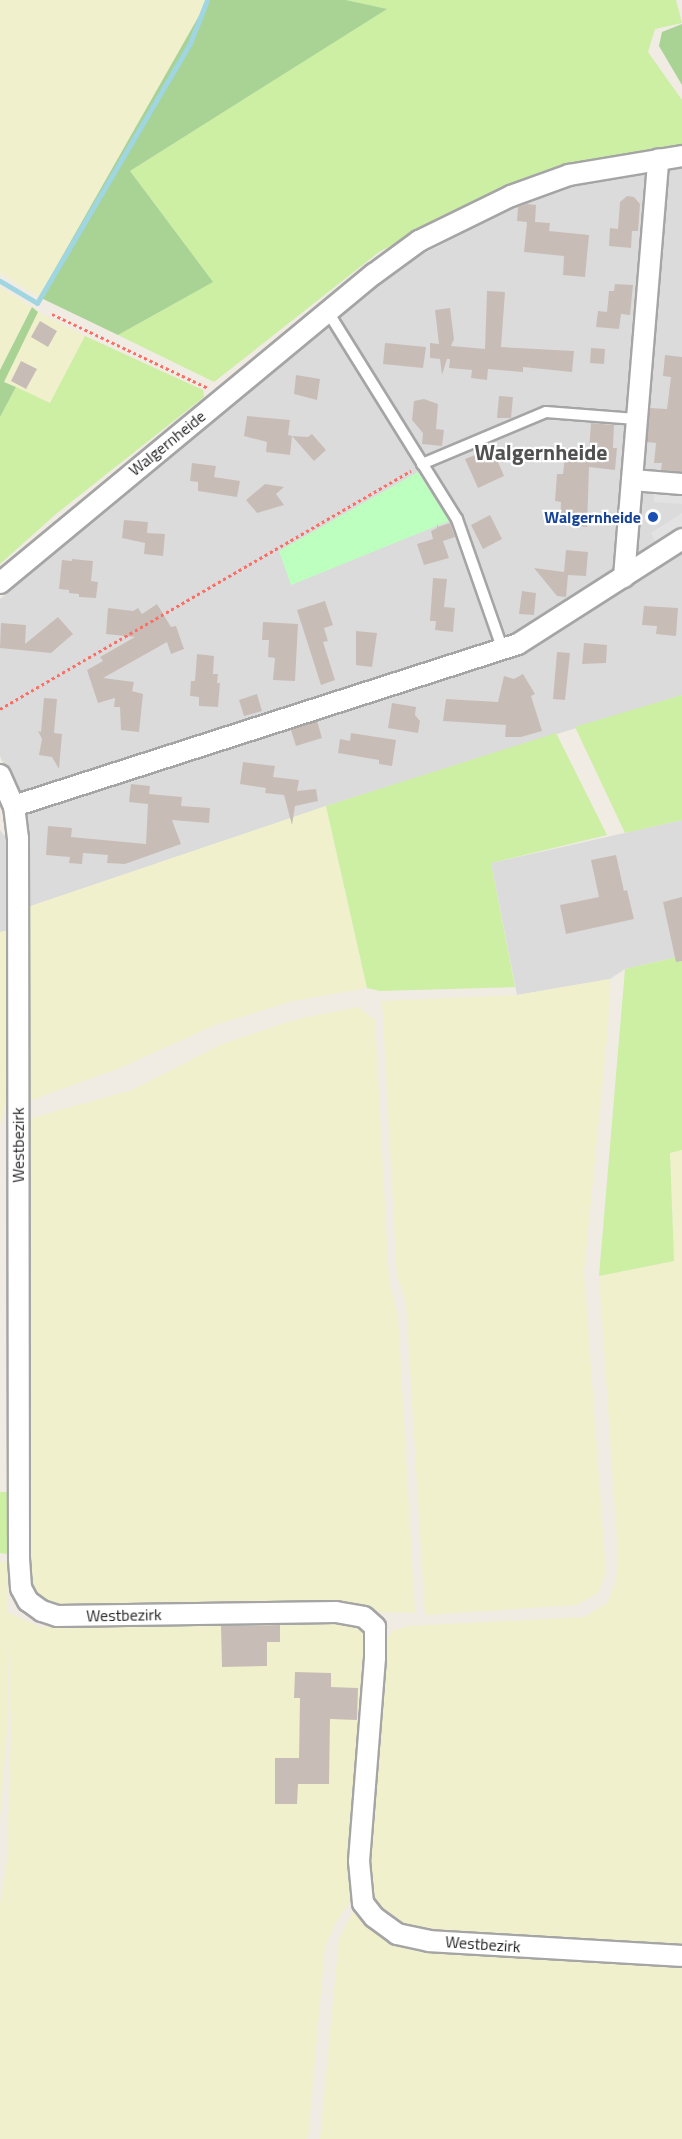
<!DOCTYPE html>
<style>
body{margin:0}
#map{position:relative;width:682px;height:2139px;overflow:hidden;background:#f0ebe3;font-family:"Titillium Web",sans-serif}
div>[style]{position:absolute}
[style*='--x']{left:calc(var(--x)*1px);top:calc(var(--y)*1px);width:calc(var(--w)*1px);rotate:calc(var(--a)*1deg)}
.residential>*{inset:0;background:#dcdbdb}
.farmland>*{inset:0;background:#f0f1cc}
.grass>*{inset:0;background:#ccefa4}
.forest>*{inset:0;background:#a9d394}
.park>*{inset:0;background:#bcffbe}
.parking>*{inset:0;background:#e2e2e2}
.stream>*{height:5px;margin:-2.5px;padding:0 2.5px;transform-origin:2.5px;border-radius:2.5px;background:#9fd6e2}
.building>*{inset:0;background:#c8bdb6}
.path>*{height:3px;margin-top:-1.5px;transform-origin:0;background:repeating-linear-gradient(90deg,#ff6e65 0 3px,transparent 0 6px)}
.roads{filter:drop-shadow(2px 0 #a5a5a5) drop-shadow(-2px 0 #a5a5a5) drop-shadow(0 2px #a5a5a5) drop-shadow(0 -2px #a5a5a5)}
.lane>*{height:10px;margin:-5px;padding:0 5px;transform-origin:5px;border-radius:5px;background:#fff}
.street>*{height:20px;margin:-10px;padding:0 10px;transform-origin:10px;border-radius:10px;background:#fff}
.dots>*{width:16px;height:16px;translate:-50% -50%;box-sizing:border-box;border:3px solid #fff;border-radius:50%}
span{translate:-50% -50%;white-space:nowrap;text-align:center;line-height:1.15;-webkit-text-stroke:4.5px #fff;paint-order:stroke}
.street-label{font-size:16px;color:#1e1e1e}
.transit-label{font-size:16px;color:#164399;font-weight:700}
.right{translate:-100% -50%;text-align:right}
.district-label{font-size:22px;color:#515151;font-weight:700}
</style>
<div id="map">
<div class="residential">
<div style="clip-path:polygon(682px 165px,682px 695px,326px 806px,25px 908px,16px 792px,0 756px,0 599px,377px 282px,421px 255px,514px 207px,574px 186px)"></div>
<div style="clip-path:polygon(682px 820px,682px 956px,625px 969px,610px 979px,517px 995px,491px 863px)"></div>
<div style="clip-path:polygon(0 830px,12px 845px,11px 930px,0 932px)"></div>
</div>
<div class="farmland">
<div style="clip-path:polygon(0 0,208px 0,39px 297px,0 273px)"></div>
<div style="clip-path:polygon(0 287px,32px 307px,0 370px)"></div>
<div style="clip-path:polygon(38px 312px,85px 336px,50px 403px,3px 382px)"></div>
<div style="clip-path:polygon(326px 806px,367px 988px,293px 1001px,213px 1026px,120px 1068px,24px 1103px,25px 908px)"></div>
<div style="clip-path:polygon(11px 930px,8px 1097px,0 1125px,0 932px)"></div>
<div style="clip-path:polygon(610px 979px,608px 1029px,584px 1272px,606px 1572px,598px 1593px,577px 1605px,425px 1615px,406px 1302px,397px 1275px,382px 1001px,517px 995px)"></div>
<div style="clip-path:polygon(358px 1007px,375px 1020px,389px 1281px,398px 1316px,415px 1613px,376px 1612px,345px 1604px,58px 1611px,29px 1594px,23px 1557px,24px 1120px,132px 1090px,222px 1044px,297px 1019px)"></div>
<div style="clip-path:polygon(682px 1150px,682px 1949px,424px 1934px,396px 1925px,371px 1903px,365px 1856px,383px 1646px,392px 1631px,408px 1626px,585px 1617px,607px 1603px,616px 1582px,618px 1554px,599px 1276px,674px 1261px,670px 1152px)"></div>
<div style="clip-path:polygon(0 1562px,8px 1562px,7px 1612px,40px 1627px,343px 1618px,362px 1626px,369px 1641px,353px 1897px,336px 1922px,325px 1947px,308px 2139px,0 2139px,0 1904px,7px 1860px,11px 1732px,8px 1637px,7px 1732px,0 1820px)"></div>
<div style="clip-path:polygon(357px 1905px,390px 1940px,682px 1963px,682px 2139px,320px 2139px,339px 1938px)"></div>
</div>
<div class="grass">
<div style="clip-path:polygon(346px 0,676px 0,682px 23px,655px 29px,648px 52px,682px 100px,682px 144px,618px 156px,505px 186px,379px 252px,214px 382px,118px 335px,212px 282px,130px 171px,386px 9px)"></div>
<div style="clip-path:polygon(85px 336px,203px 390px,204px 397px,56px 514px,0 564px,0 417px,16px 387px,50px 403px)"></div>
<div style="clip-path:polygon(682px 695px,682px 820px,625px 833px,575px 727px)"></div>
<div style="clip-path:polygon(556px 733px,607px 835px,491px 863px,515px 987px,380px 991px,367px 988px,326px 806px)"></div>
<div style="clip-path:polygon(682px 956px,682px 1150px,670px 1153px,674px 1261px,599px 1276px,625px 969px)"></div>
<div style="clip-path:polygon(0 1492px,9px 1492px,8px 1554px,0 1553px)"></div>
</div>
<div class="forest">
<div style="clip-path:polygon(208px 0,346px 0,387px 9px,130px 171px,213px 282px,118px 335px,39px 297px)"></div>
<div style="clip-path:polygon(682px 24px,682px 85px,659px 46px,662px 32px)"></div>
<div style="clip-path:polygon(32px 307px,38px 312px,4px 382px,16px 387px,0 417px,0 370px)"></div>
</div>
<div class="park">
<div style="clip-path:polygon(418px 472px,449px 521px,291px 585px,279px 551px)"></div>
</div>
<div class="parking">
<div style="clip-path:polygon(654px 487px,682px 490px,682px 504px,654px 502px)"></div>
<div style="clip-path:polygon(682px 513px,682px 528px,657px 544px,651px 533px)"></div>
</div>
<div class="stream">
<div style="--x:0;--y:281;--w:43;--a:30.7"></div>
<div style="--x:37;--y:303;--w:302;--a:-59.5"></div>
<div style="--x:190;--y:43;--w:46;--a:-68.4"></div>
</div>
<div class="building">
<div style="clip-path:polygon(627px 196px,634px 197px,640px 204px,638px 231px,632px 231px,631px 248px,609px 246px,610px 228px,618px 229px,620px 202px)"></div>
<div style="clip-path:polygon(527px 204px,536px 205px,535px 222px,550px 223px,549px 231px,589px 235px,585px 277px,563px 275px,564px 256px,524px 252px,527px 222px,517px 221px,518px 207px)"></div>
<div style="clip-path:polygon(615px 284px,633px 285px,630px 315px,621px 314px,619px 329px,596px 327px,598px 311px,607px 312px,609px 291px,614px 291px)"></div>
<div style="clip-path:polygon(487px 291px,505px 292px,501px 347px,574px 351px,572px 372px,523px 367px,523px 372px,488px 369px,487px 380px,471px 378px,472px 370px,449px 368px,450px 359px,447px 359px,442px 375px,440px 359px,430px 358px,430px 343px,439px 344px,435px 310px,450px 308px,454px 339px,451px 346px,485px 349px)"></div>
<div style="clip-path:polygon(40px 321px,57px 331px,48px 347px,31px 337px)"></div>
<div style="clip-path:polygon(385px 343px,426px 347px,423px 368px,383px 364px)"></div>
<div style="clip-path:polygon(591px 348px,605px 349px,604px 364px,590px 363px)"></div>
<div style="clip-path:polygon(665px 355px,682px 357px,682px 472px,661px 470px,662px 463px,654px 463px,656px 443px,647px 442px,650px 408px,667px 409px,671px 377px,663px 376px)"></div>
<div style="clip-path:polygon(21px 361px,37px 369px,26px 389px,11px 381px)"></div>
<div style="clip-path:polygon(296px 375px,320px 379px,317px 400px,294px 394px)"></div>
<div style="clip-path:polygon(499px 396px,513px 397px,511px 418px,497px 418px)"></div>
<div style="clip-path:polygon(424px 399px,438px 404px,436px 429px,444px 430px,442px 446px,422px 444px,423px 433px,412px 420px,414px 401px)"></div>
<div style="clip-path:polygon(247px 416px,290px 420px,288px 435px,292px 436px,290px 455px,266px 452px,267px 442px,244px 436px)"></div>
<div style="clip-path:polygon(591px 423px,614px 425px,613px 448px,617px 448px,615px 470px,589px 467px,587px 527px,560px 524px,561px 502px,555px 501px,557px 474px,563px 474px,566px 448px,589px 450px)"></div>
<div style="clip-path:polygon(312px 434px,326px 450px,314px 461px,292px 436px,308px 437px)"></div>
<div style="clip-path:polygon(492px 448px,504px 476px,478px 488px,465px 459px)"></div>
<div style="clip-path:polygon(192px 463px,216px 466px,214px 477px,240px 481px,237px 497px,198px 491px,198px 482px,190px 481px)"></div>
<div style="clip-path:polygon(265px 484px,284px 487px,276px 494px,284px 505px,257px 513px,246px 500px)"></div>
<div style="clip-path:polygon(490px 515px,502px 539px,483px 549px,471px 525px)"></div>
<div style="clip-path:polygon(124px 520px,148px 522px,147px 533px,165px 534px,163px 556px,144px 554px,145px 543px,122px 538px)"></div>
<div style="clip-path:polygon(437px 523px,438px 527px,450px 523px,455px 537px,443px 541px,449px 558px,424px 565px,417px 544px,433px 539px,431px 531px,437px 528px)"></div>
<div style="clip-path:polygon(566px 550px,588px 552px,586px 576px,568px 575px,566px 597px,557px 596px,534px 568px,564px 572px)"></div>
<div style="clip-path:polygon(72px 559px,93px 561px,91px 581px,98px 582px,96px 598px,79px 597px,79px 594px,69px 593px,69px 590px,59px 589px,62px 560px,72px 561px)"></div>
<div style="clip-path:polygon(433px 578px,447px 579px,444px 607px,455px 608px,453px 632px,435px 630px,436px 621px,430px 621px)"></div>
<div style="clip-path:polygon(522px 591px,536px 593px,534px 615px,519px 614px)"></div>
<div style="clip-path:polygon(325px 601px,333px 625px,324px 628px,328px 641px,323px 642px,335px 680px,321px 685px,297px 610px)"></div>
<div style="clip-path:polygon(157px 604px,171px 627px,176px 626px,184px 649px,171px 654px,167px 642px,103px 678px,134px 682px,132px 691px,143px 694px,139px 732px,121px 730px,120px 707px,114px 707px,115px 698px,98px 703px,87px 670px,103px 661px,100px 657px,135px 637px,106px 634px,108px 608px,133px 611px,138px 608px,142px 614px)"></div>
<div style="clip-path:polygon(644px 606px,678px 608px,676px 636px,656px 634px,657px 626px,642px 625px)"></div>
<div style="clip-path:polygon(58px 617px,73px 634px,51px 653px,0 648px,1px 623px,26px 625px,25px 644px)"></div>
<div style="clip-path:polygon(263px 622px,298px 624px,295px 681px,273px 680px,275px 658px,268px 657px,269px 640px,262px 640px)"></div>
<div style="clip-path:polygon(356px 631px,377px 633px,372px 667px,356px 665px)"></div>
<div style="clip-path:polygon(584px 643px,607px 645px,606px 663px,582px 664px)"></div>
<div style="clip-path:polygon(557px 652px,570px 653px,565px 700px,553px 699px)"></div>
<div style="clip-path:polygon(197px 654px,214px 656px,213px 674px,218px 674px,217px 683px,220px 683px,218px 707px,199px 706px,199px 697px,190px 696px,191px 681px,195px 681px)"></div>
<div style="clip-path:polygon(523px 674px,535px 694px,531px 696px,542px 731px,521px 737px,505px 737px,506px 725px,443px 721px,446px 699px,498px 702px,504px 676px,514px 679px)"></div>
<div style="clip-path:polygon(257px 694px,262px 711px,244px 716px,239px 700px)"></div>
<div style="clip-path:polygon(44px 698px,57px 699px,54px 733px,62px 734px,59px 769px,52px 757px,39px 755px,42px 739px,38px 731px,41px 732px)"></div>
<div style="clip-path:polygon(392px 703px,416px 707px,415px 715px,420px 721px,418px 733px,388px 728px)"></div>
<div style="clip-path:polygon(317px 721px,322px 738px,296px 746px,291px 730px)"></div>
<div style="clip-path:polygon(351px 733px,396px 740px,392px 766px,379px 764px,379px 760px,338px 753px,340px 739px,350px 741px)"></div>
<div style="clip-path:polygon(243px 762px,275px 766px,273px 777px,299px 780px,297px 791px,316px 789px,318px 801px,295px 806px,292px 825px,284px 795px,265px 793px,266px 788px,240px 784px)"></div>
<div style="clip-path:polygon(131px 784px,150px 786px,149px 794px,182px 797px,181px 806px,210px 808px,209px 823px,172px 820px,181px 844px,125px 864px,107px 863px,108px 855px,83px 853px,82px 864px,69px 863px,70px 857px,46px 855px,48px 826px,72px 828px,71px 837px,146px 844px,148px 804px,129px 802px)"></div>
<div style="clip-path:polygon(616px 855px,624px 891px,627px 890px,634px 919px,566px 934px,560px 905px,599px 897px,591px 860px)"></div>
<div style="clip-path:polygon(682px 897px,682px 961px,676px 962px,663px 902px)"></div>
<div style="clip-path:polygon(280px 1625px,280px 1642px,267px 1642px,267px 1666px,222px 1667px,221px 1626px)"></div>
<div style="clip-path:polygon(295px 1672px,331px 1673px,331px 1687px,358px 1688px,357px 1720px,330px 1719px,329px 1784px,298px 1784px,297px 1804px,275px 1804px,275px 1758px,299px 1758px,300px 1698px,294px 1698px)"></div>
</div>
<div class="path">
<div style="--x:52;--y:314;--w:173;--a:25.4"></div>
<div style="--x:0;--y:709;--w:475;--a:-30.1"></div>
</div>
<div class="roads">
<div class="lane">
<div style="--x:328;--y:312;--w:244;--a:58.1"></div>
<div style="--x:457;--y:519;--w:139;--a:70.7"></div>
<div style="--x:422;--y:464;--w:134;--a:-22.8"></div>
<div style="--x:546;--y:412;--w:90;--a:4.4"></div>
</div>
<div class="street">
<div style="--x:632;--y:480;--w:50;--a:4.6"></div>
<div style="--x:624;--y:577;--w:419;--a:-85.3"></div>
<div style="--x:0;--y:583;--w:485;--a:-39.6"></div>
<div style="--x:374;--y:274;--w:56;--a:-36.3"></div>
<div style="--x:419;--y:241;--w:102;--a:-26.1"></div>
<div style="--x:511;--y:196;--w:62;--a:-19.9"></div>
<div style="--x:569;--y:175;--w:115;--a:-9.5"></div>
<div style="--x:0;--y:775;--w:34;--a:66"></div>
<div style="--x:14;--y:806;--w:32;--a:83"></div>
<div style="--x:18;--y:838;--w:721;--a:89.92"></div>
<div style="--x:19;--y:1559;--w:29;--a:86"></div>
<div style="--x:21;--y:1588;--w:15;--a:62"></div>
<div style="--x:28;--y:1601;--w:17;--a:36"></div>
<div style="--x:42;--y:1611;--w:16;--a:18"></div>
<div style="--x:57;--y:1616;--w:279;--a:-0.8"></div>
<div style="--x:336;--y:1612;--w:28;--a:10"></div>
<div style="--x:364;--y:1617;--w:15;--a:42"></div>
<div style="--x:375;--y:1627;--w:31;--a:90"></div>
<div style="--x:375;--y:1658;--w:204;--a:94.5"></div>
<div style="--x:359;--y:1861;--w:42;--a:84.6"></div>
<div style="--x:363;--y:1903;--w:18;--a:52"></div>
<div style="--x:374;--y:1917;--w:29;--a:36"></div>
<div style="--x:397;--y:1934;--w:33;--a:12"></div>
<div style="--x:429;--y:1941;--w:253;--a:3.4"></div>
<div style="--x:14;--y:806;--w:529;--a:-17.82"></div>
<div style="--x:518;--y:644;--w:195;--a:-32.6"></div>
</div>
</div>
<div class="dots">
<div style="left:653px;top:517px;background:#1a4fb4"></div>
</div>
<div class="street-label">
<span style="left:167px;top:443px;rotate:-39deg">Walgernheide</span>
<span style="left:18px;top:1145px;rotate:-90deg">Westbezirk</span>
<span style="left:124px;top:1615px;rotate:-1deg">Westbezirk</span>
<span style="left:483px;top:1944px;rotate:4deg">Westbezirk</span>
</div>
<div class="transit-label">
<span class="right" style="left:641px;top:517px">Walgernheide</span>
</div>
<div class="district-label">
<span style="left:541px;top:453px">Walgernheide</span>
</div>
</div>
